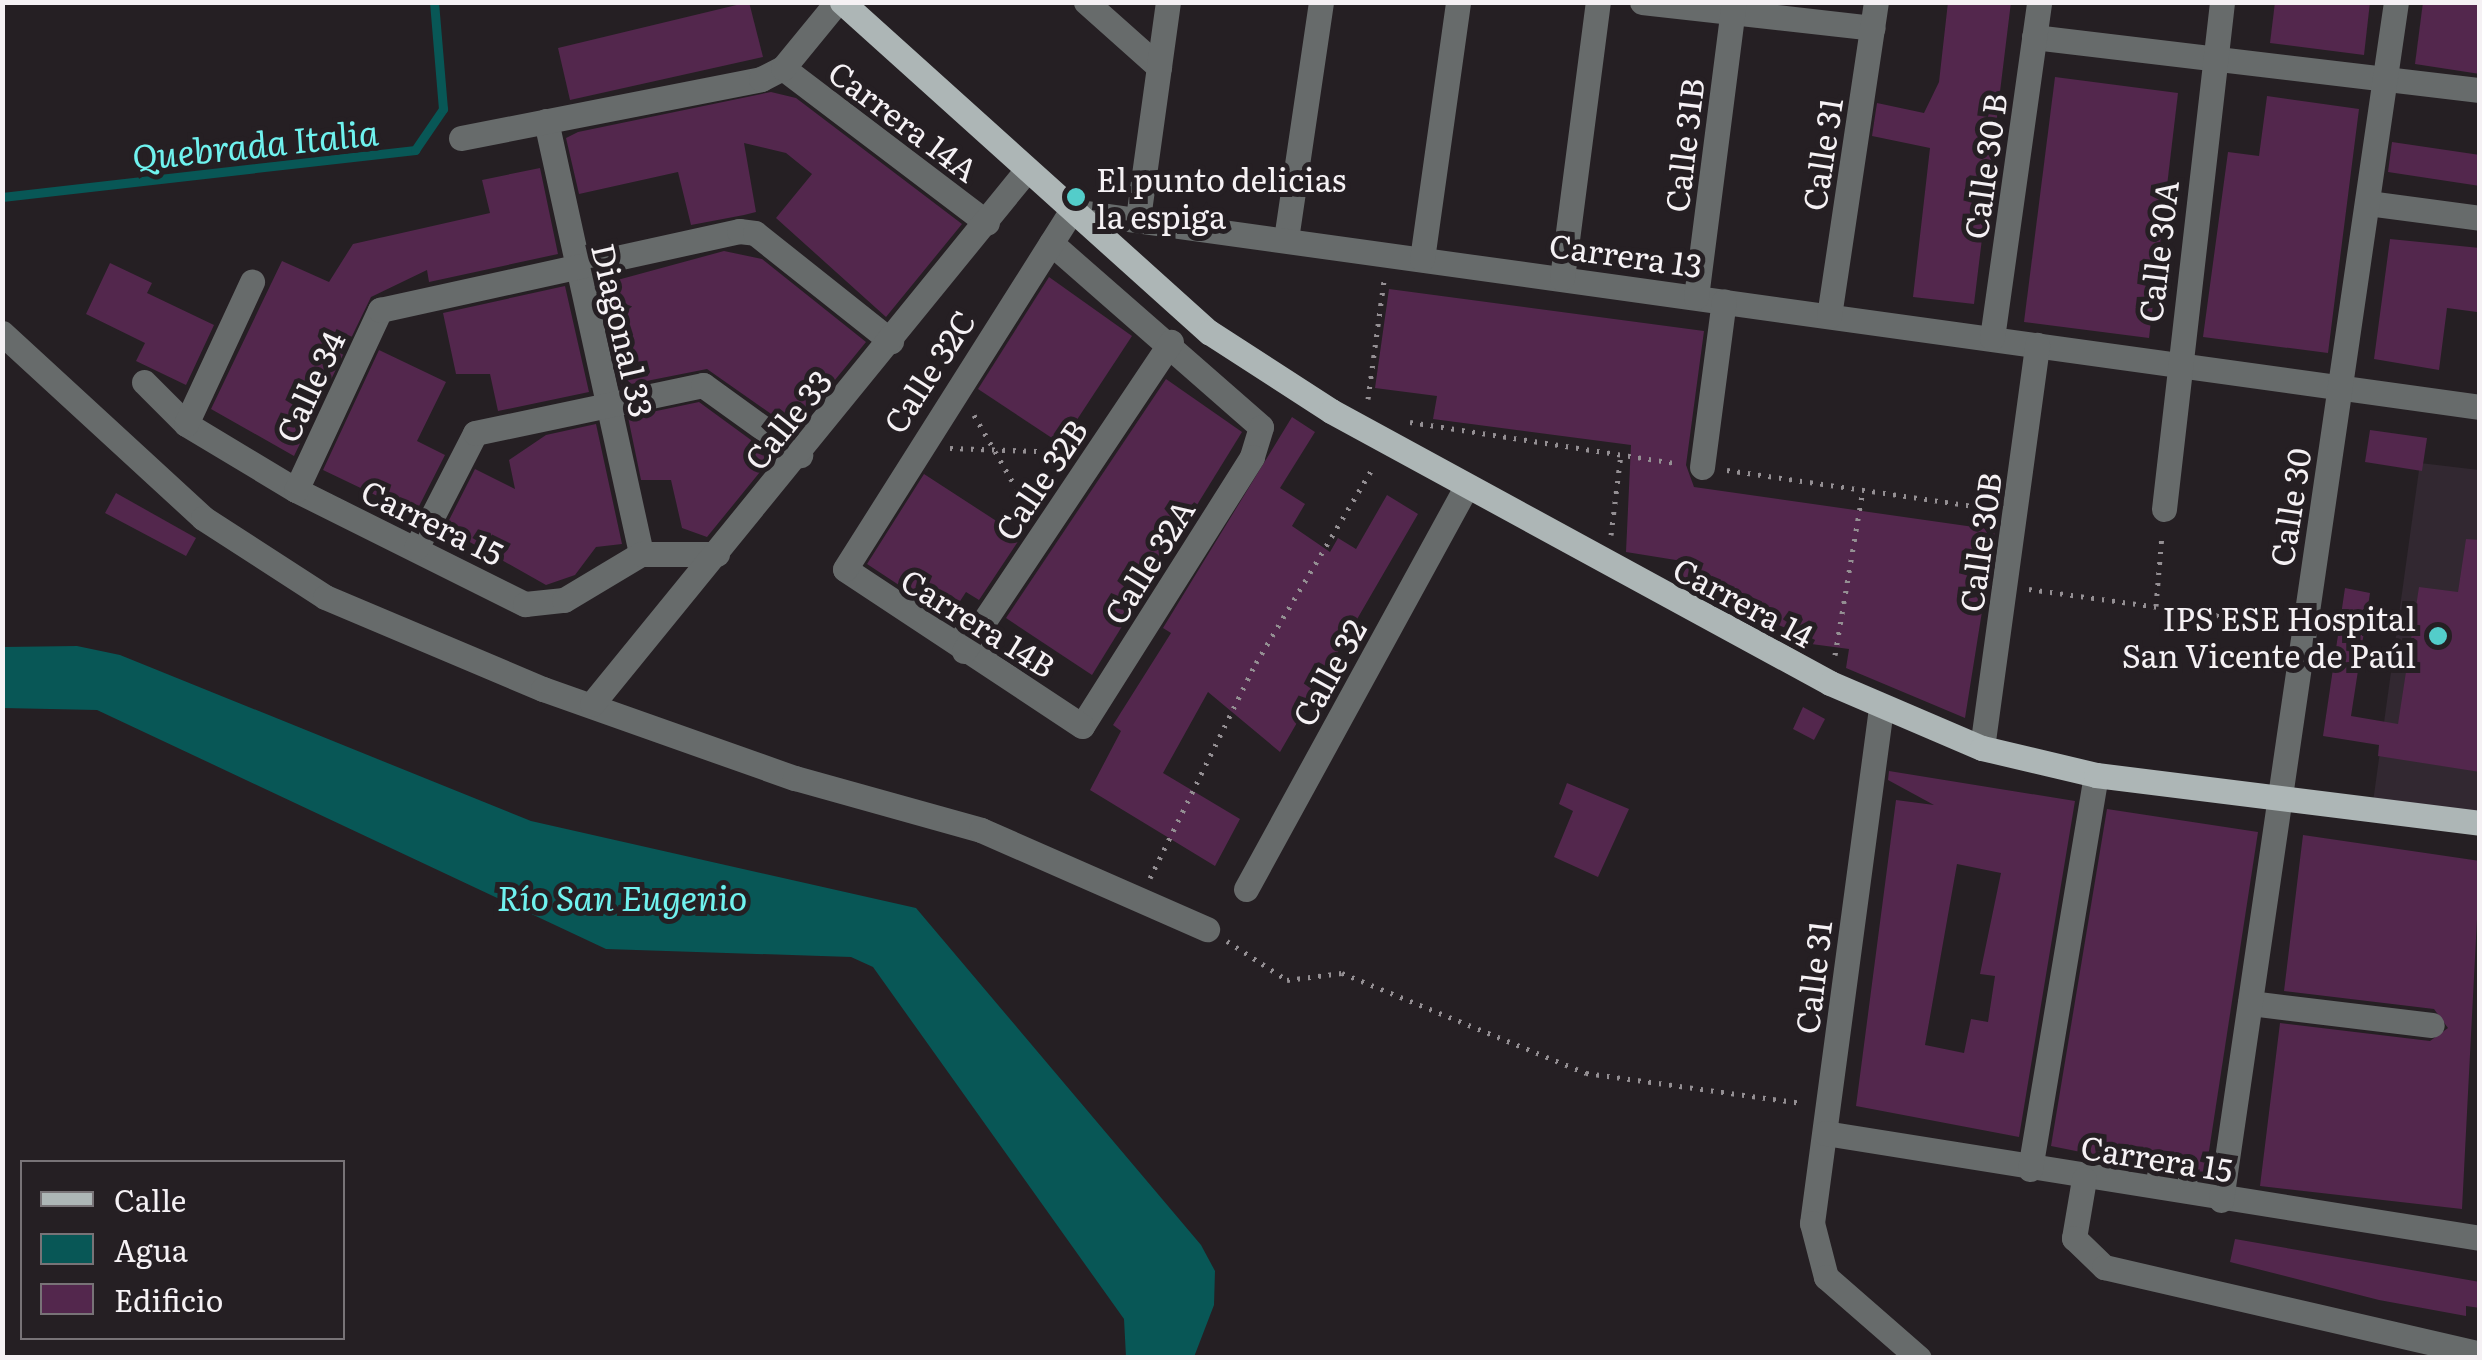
<!DOCTYPE html>
<meta charset="utf-8">
<style>
body{margin:0}
#map{position:relative;width:2482px;height:1360px;overflow:hidden;background:#251f23;font-family:Literata,serif}
div>[style]{position:absolute}
[style*='--x']{left:calc(var(--x)*1px);top:calc(var(--y)*1px);width:calc(var(--w)*1px);rotate:calc(var(--a)*1deg)}
.built>*{inset:0;background:#322831}
.water>*{inset:0;background:#085756}
.stream>*{height:9px;margin:-4.5px;padding:0 4.5px;transform-origin:4.5px;border-radius:4.5px;background:#085756}
.building>*{inset:0;background:#53274d}
.path>*{height:5px;margin-top:-2.5px;transform-origin:0;background:repeating-linear-gradient(90deg,#948f93 0 2.5px,transparent 0 10.5px)}
.minor>*{height:25px;margin:-12.5px;padding:0 12.5px;transform-origin:12.5px;border-radius:12.5px;background:#676b6b}
.major>*{height:25px;margin:-12.5px;padding:0 12.5px;transform-origin:12.5px;border-radius:12.5px;background:#adb6b6}
.dots>*{width:28px;height:28px;translate:-50% -50%;box-sizing:border-box;border:5px solid #251f23;border-radius:50%}
span{translate:-50% -50%;white-space:nowrap;text-align:center;line-height:1.15;-webkit-text-stroke:10px #251f23;paint-order:stroke}
.street-label{font-size:32px;color:#f5f1f4}
.poi-label{font-size:32px;color:#f5f1f4}
.left{translate:0 -50%;text-align:left}
.right{translate:-100% -50%;text-align:right}
.water-label{font-size:35px;color:#6ff2ef;font-style:italic}
.frame{position:absolute;inset:0;border:5px solid #f5f1f4;pointer-events:none}
.legend{position:absolute;left:20px;top:1160px;width:325px;height:180px;box-sizing:border-box;background:#251f23;border:2px solid #787377;margin:0;padding:12px 18px;list-style:none;font-size:30px;color:#f5f1f4}
.legend li{display:flex;align-items:center;gap:20px;height:50px}
.legend b{width:50px;border:2px solid #787377}
</style>
<div id="map">
<div class="built">
<div style="clip-path:polygon(2420px 463px,2479px 470px,2479px 817px,2373px 802px)"></div>
</div>
<div class="water">
<div style="clip-path:polygon(77px 646px,120px 655px,531px 821px,916px 908px,1201px 1245px,1215px 1271px,1214px 1305px,1194px 1357px,1126px 1357px,1124px 1319px,873px 967px,851px 957px,606px 949px,97px 710px,3px 708px,3px 647px)"></div>
</div>
<div class="stream">
<div style="--x:2;--y:197;--w:416;--a:-6.5"></div>
<div style="--x:415;--y:150;--w:50;--a:-55.7"></div>
<div style="--x:443;--y:109;--w:107;--a:-94.8"></div>
</div>
<div class="building">
<div style="clip-path:polygon(749px 2px,763px 57px,570px 100px,558px 48px)"></div>
<div style="clip-path:polygon(1948px 2px,2011px 2px,1974px 304px,1913px 297px,1930px 148px,1872px 136px,1877px 103px,1924px 113px,1939px 82px)"></div>
<div style="clip-path:polygon(2275px 2px,2370px 2px,2364px 55px,2270px 43px)"></div>
<div style="clip-path:polygon(2423px 2px,2480px 2px,2480px 74px,2415px 64px)"></div>
<div style="clip-path:polygon(2055px 77px,2178px 93px,2149px 338px,2024px 322px)"></div>
<div style="clip-path:polygon(771px 92px,796px 98px,962px 224px,886px 317px,776px 218px,812px 174px,786px 153px,744px 143px,756px 212px,744px 215px,691px 225px,678px 172px,579px 194px,566px 138px,578px 132px)"></div>
<div style="clip-path:polygon(2267px 96px,2359px 109px,2328px 353px,2203px 337px,2228px 152px,2259px 156px)"></div>
<div style="clip-path:polygon(2392px 142px,2480px 155px,2480px 186px,2388px 172px)"></div>
<div style="clip-path:polygon(540px 168px,558px 254px,429px 282px,427px 270px,371px 297px,294px 456px,211px 409px,282px 261px,329px 282px,353px 244px,490px 213px,482px 180px)"></div>
<div style="clip-path:polygon(2390px 239px,2480px 248px,2477px 312px,2447px 308px,2439px 370px,2374px 359px)"></div>
<div style="clip-path:polygon(724px 251px,762px 259px,866px 342px,794px 430px,707px 369px,621px 386px,599px 285px)"></div>
<div style="clip-path:polygon(110px 263px,152px 283px,147px 293px,214px 325px,186px 385px,136px 361px,145px 343px,86px 314px)"></div>
<div style="clip-path:polygon(1049px 277px,1132px 336px,1061px 444px,978px 389px)"></div>
<div style="clip-path:polygon(565px 286px,589px 392px,498px 411px,490px 374px,456px 374px,443px 313px)"></div>
<div style="clip-path:polygon(1389px 289px,1704px 331px,1686px 465px,1694px 487px,1995px 530px,1965px 718px,1846px 668px,1849px 649px,1796px 642px,1797px 633px,1680px 582px,1682px 561px,1626px 552px,1631px 445px,1433px 419px,1437px 396px,1375px 388px)"></div>
<div style="clip-path:polygon(379px 350px,446px 382px,417px 441px,445px 455px,415px 514px,323px 470px)"></div>
<div style="clip-path:polygon(1166px 379px,1242px 432px,1092px 675px,1006px 618px)"></div>
<div style="clip-path:polygon(699px 402px,773px 456px,707px 537px,682px 528px,671px 480px,641px 480px,628px 417px)"></div>
<div style="clip-path:polygon(1292px 417px,1315px 432px,1280px 488px,1305px 504px,1292px 526px,1330px 552px,1338px 538px,1356px 549px,1387px 495px,1418px 514px,1280px 752px,1208px 692px,1163px 773px,1240px 819px,1215px 866px,1090px 790px,1121px 731px,1113px 725px,1171px 633px,1163px 628px)"></div>
<div style="clip-path:polygon(596px 424px,622px 544px,596px 547px,575px 575px,546px 585px,445px 528px,475px 469px,515px 489px,509px 460px,546px 435px)"></div>
<div style="clip-path:polygon(2370px 430px,2427px 438px,2422px 471px,2365px 462px)"></div>
<div style="clip-path:polygon(924px 474px,1021px 537px,979px 600px,966px 592px,949px 618px,867px 564px)"></div>
<div style="clip-path:polygon(116px 493px,196px 538px,186px 556px,105px 513px)"></div>
<div style="clip-path:polygon(2466px 539px,2480px 540px,2480px 772px,2378px 756px,2379px 745px,2323px 736px,2345px 588px,2370px 593px,2351px 716px,2398px 724px,2419px 587px,2458px 592px)"></div>
<div style="clip-path:polygon(1803px 707px,1825px 719px,1814px 740px,1793px 729px)"></div>
<div style="clip-path:polygon(evenodd,1889px 771px,2075px 801px,2019px 1137px,1856px 1106px,1896px 800px,1934px 805px,1888px 780px,1889px 771px,1957px 864px,2001px 873px,1980px 974px,1995px 976px,1988px 1022px,1971px 1019px,1964px 1053px,1925px 1045px,1957px 864px)"></div>
<div style="clip-path:polygon(1567px 783px,1629px 809px,1598px 877px,1554px 857px,1573px 811px,1559px 804px)"></div>
<div style="clip-path:polygon(2107px 809px,2258px 832px,2205px 1177px,2051px 1146px)"></div>
<div style="clip-path:polygon(2303px 835px,2480px 861px,2462px 1209px,2260px 1186px,2280px 1023px,2430px 1041px,2448px 1028px,2434px 1009px,2284px 991px)"></div>
<div style="clip-path:polygon(2235px 1239px,2480px 1282px,2480px 1308px,2466px 1306px,2466px 1316px,2379px 1300px,2230px 1262px)"></div>
</div>
<div class="path">
<div style="--x:1368;--y:399;--w:119;--a:-82.3"></div>
<div style="--x:974;--y:415;--w:110;--a:59.9"></div>
<div style="--x:1410;--y:422;--w:269;--a:8.8"></div>
<div style="--x:950;--y:448;--w:114;--a:2"></div>
<div style="--x:1727;--y:470;--w:264;--a:8.3"></div>
<div style="--x:1611;--y:535;--w:83;--a:-83"></div>
<div style="--x:2029;--y:589;--w:253;--a:7.9"></div>
<div style="--x:2156;--y:606;--w:71;--a:-85.2"></div>
<div style="--x:1835;--y:655;--w:167;--a:-80.4"></div>
<div style="--x:1150;--y:878;--w:240;--a:-63.8"></div>
<div style="--x:1256;--y:663;--w:230;--a:-59.1"></div>
<div style="--x:1227;--y:941;--w:72;--a:33"></div>
<div style="--x:1287;--y:980;--w:55;--a:-7.3"></div>
<div style="--x:1342;--y:973;--w:264;--a:22.3"></div>
<div style="--x:1586;--y:1073;--w:218;--a:7.9"></div>
</div>
<div class="minor">
<div style="--x:1086;--y:2;--w:98;--a:41.7"></div>
<div style="--x:1642;--y:2;--w:232;--a:6.4"></div>
<div style="--x:2034;--y:37;--w:449;--a:6.8"></div>
<div style="--x:783;--y:68;--w:256;--a:37.2"></div>
<div style="--x:546;--y:121;--w:443;--a:77.6"></div>
<div style="--x:461;--y:138;--w:306;--a:-11.1"></div>
<div style="--x:761;--y:79;--w:25;--a:-27"></div>
<div style="--x:783;--y:68;--w:85;--a:-50.7"></div>
<div style="--x:2368;--y:203;--w:113;--a:7.6"></div>
<div style="--x:1138;--y:218;--w:218;--a:-82.1"></div>
<div style="--x:1286;--y:239;--w:240;--a:-81.6"></div>
<div style="--x:1051;--y:243;--w:279;--a:41.2"></div>
<div style="--x:1261;--y:427;--w:31;--a:107"></div>
<div style="--x:1252;--y:457;--w:318;--a:122.3"></div>
<div style="--x:1082;--y:726;--w:284;--a:-146.5"></div>
<div style="--x:845;--y:569;--w:423;--a:-57.7"></div>
<div style="--x:1071;--y:211;--w:1423;--a:7.92"></div>
<div style="--x:1422;--y:259;--w:260;--a:-82"></div>
<div style="--x:1562;--y:278;--w:278;--a:-82.6"></div>
<div style="--x:1696;--y:297;--w:297;--a:-82.7"></div>
<div style="--x:1829;--y:316;--w:317;--a:-81.5"></div>
<div style="--x:2;--y:333;--w:273;--a:42.6"></div>
<div style="--x:203;--y:518;--w:145;--a:32.9"></div>
<div style="--x:325;--y:597;--w:237;--a:22.9"></div>
<div style="--x:543;--y:689;--w:267;--a:19.5"></div>
<div style="--x:795;--y:778;--w:193;--a:15.6"></div>
<div style="--x:981;--y:830;--w:247;--a:23.7"></div>
<div style="--x:1992;--y:338;--w:339;--a:-82"></div>
<div style="--x:144;--y:382;--w:59;--a:45"></div>
<div style="--x:186;--y:424;--w:128;--a:31"></div>
<div style="--x:296;--y:490;--w:256;--a:26.5"></div>
<div style="--x:525;--y:604;--w:39;--a:-6"></div>
<div style="--x:564;--y:600;--w:90;--a:-30.9"></div>
<div style="--x:641;--y:554;--w:76;--a:0"></div>
<div style="--x:186;--y:424;--w:157;--a:-65.1"></div>
<div style="--x:1702;--y:467;--w:167;--a:-82.5"></div>
<div style="--x:296;--y:490;--w:199;--a:-65"></div>
<div style="--x:380;--y:310;--w:368;--a:-12.4"></div>
<div style="--x:739;--y:231;--w:16;--a:7"></div>
<div style="--x:755;--y:233;--w:174;--a:38.5"></div>
<div style="--x:2164;--y:509;--w:510;--a:-83.47"></div>
<div style="--x:416;--y:548;--w:129;--a:-62.8"></div>
<div style="--x:475;--y:433;--w:233;--a:-11.9"></div>
<div style="--x:703;--y:385;--w:120;--a:35.8"></div>
<div style="--x:964;--y:651;--w:372;--a:-56.2"></div>
<div style="--x:592;--y:704;--w:687;--a:-50.85"></div>
<div style="--x:1881;--y:708;--w:520;--a:97.63"></div>
<div style="--x:1812;--y:1223;--w:56;--a:75.5"></div>
<div style="--x:1826;--y:1277;--w:123;--a:41.1"></div>
<div style="--x:1982;--y:748;--w:407;--a:-82.2"></div>
<div style="--x:1246;--y:889;--w:458;--a:-61.3"></div>
<div style="--x:2250;--y:1003;--w:183;--a:6.9"></div>
<div style="--x:1825;--y:1133;--w:663;--a:9.11"></div>
<div style="--x:2030;--y:1169;--w:399;--a:-80.5"></div>
<div style="--x:2084;--y:1179;--w:60;--a:99.6"></div>
<div style="--x:2074;--y:1238;--w:42;--a:44"></div>
<div style="--x:2104;--y:1267;--w:386;--a:13"></div>
<div style="--x:2221;--y:1200;--w:1211;--a:-81.69"></div>
</div>
<div class="major">
<div style="--x:842;--y:2;--w:494;--a:42"></div>
<div style="--x:1209;--y:332;--w:145;--a:32.9"></div>
<div style="--x:1331;--y:411;--w:568;--a:28.59"></div>
<div style="--x:1830;--y:683;--w:165;--a:23.2"></div>
<div style="--x:1982;--y:748;--w:117;--a:13.3"></div>
<div style="--x:2096;--y:775;--w:387;--a:7.1"></div>
</div>
<div class="dots">
<div style="left:1076px;top:197px;background:#53cdca"></div>
<div style="left:2438px;top:636px;background:#53cdca"></div>
</div>
<div class="street-label">
<span style="left:904px;top:120px;rotate:37deg">Carrera 14A</span>
<span style="left:1683px;top:145px;rotate:-83deg">Calle 31B</span>
<span style="left:1821px;top:154px;rotate:-81deg">Calle 31</span>
<span style="left:1984px;top:166px;rotate:-82deg">Calle 30 B</span>
<span style="left:2157px;top:251px;rotate:-83deg">Calle 30A</span>
<span style="left:1626px;top:254px;rotate:8deg">Carrera 13</span>
<span style="left:624px;top:330px;rotate:77deg">Diagonal 33</span>
<span style="left:928px;top:371px;rotate:-57deg">Calle 32C</span>
<span style="left:309px;top:386px;rotate:-65deg">Calle 34</span>
<span style="left:787px;top:419px;rotate:-51deg">Calle 33</span>
<span style="left:1040px;top:479px;rotate:-56deg">Calle 32B</span>
<span style="left:2289px;top:507px;rotate:-81deg">Calle 30</span>
<span style="left:433px;top:521px;rotate:26deg">Carrera 15</span>
<span style="left:1979px;top:542px;rotate:-82deg">Calle 30B</span>
<span style="left:1148px;top:561px;rotate:-58deg">Calle 32A</span>
<span style="left:1744px;top:601px;rotate:28deg">Carrera 14</span>
<span style="left:979px;top:622px;rotate:32deg">Carrera 14B</span>
<span style="left:1328px;top:672px;rotate:-61deg">Calle 32</span>
<span style="left:1812px;top:977px;rotate:-83deg">Calle 31</span>
<span style="left:2157px;top:1157px;rotate:9deg">Carrera 15</span>
</div>
<div class="poi-label">
<span class="left" style="left:1096px;top:197px">El punto delicias<br>la espiga</span>
<span class="right" style="left:2416px;top:636px">IPS ESE Hospital<br>San Vicente de Paúl</span>
</div>
<div class="water-label">
<span style="left:255px;top:143px;rotate:-6deg">Quebrada Italia</span>
<span style="left:622px;top:896px">Río San Eugenio</span>
</div>
<div class="frame"></div>
<ul class="legend">
<li><b style="height:12px;background:#adb6b6"></b>Calle</li>
<li><b style="height:28px;background:#085756"></b>Agua</li>
<li><b style="height:28px;background:#53274d"></b>Edificio</li>
</ul>
</div>
